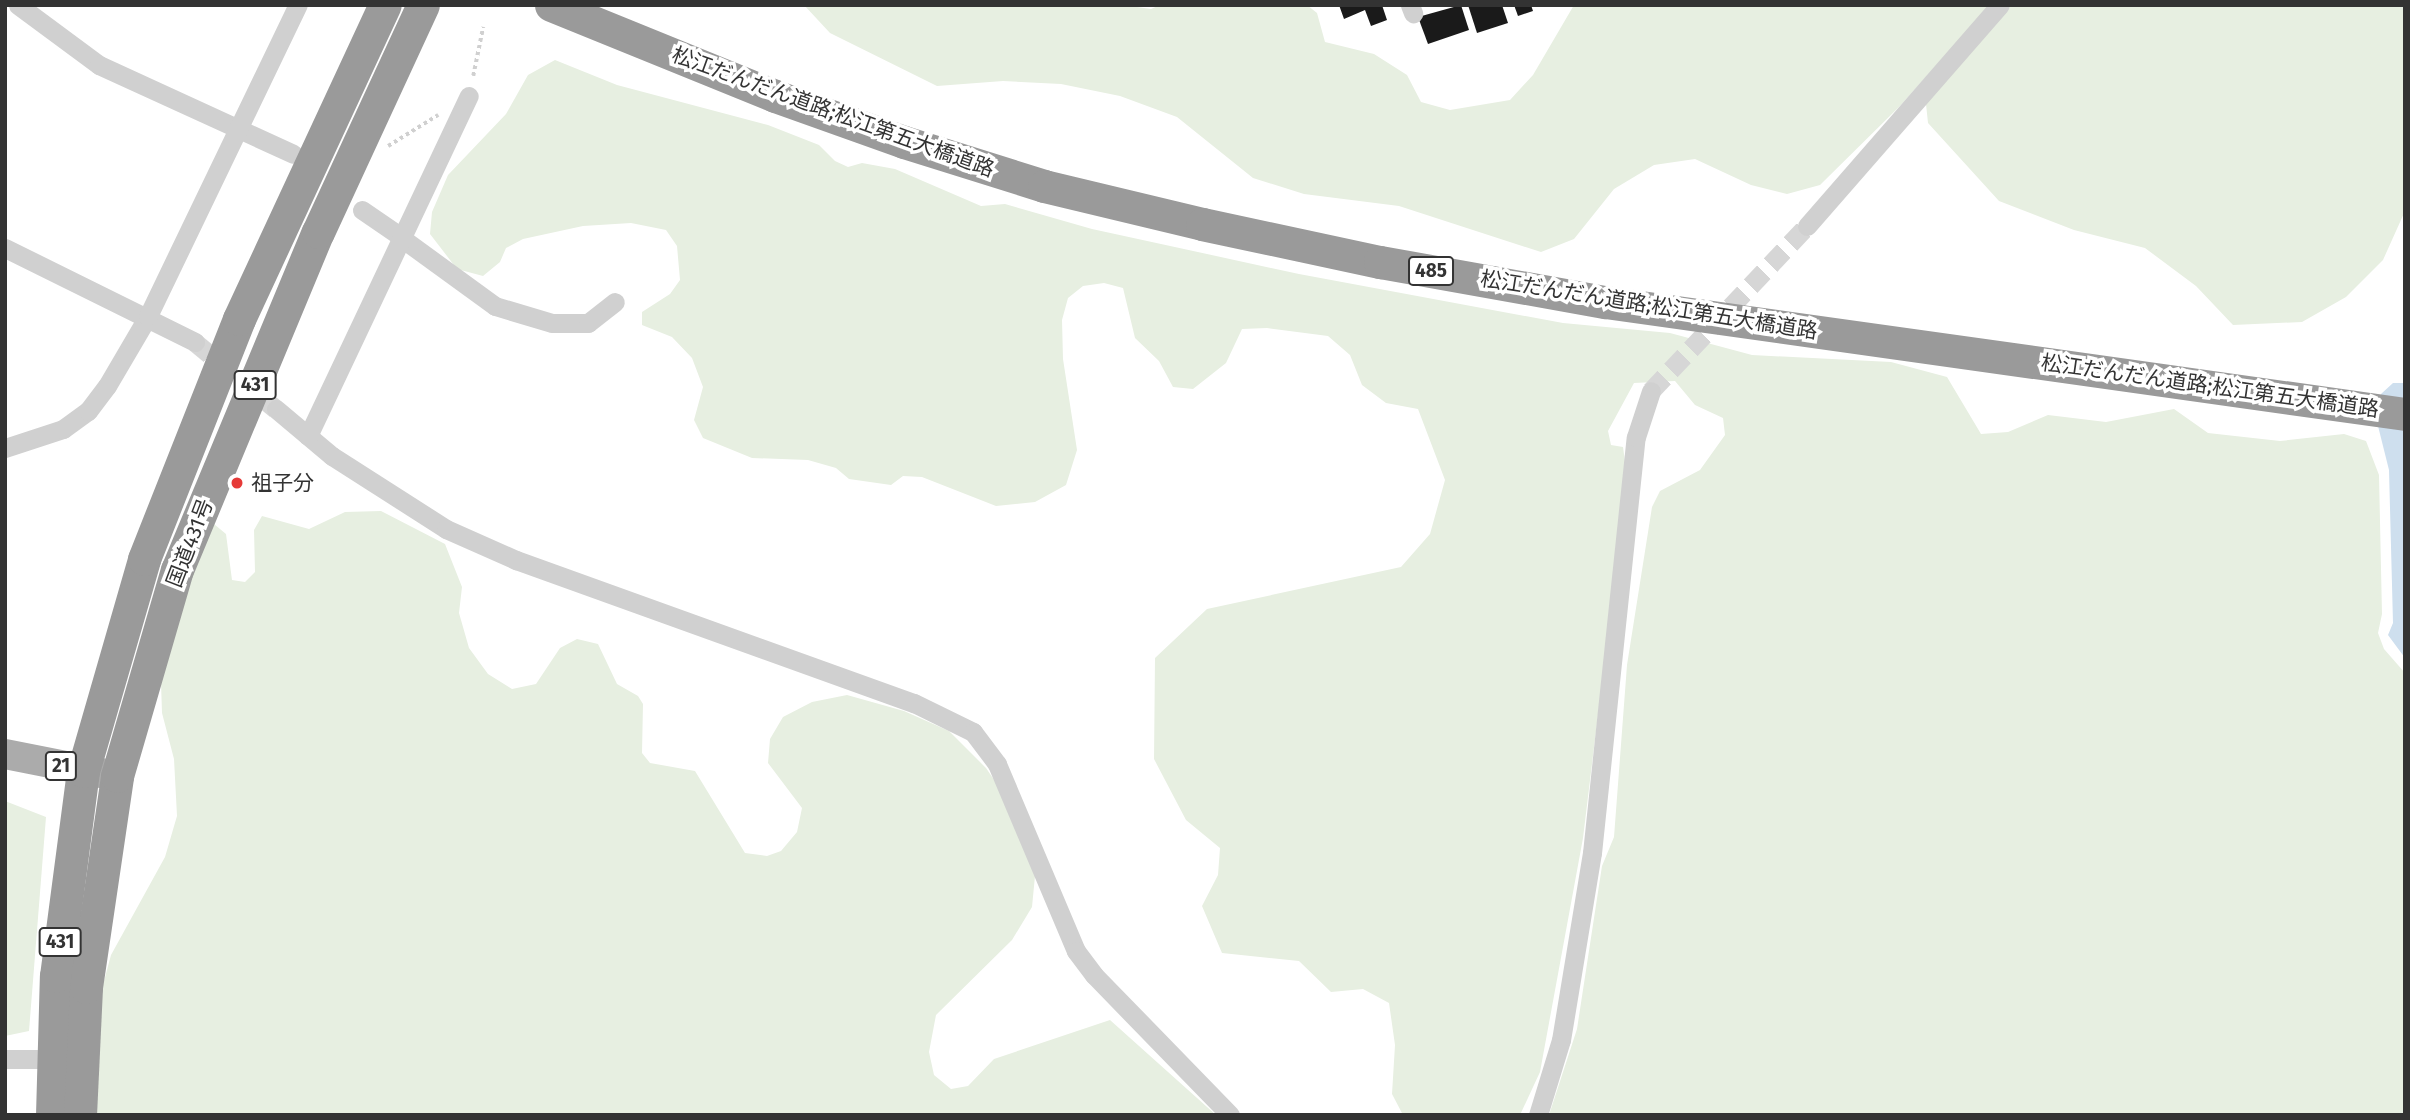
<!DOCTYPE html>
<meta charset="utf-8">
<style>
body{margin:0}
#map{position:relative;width:2410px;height:1120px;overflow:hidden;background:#fff;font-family:"Fira Sans","Noto Sans JP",sans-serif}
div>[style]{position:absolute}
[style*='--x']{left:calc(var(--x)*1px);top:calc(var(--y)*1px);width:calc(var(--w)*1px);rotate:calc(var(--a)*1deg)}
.green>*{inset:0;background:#e7efe1}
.water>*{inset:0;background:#cedfee}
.building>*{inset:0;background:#1a1a1a}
.street-tunnel>*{height:19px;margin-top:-9.5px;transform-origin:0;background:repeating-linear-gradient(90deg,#d6d6d6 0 19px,transparent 0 29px)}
.path>*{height:3.5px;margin-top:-1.75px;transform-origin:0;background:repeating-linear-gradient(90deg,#d0d0d0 0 3.5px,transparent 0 7px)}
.street>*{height:19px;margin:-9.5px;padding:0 9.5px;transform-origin:9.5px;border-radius:9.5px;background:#d0d0d0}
.primary>*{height:30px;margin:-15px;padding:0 15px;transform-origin:15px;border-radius:15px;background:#ababab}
.highway>*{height:33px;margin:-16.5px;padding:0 16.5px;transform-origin:16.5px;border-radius:16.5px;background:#9a9a9a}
.dots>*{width:19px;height:19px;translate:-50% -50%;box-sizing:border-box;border:4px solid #fff;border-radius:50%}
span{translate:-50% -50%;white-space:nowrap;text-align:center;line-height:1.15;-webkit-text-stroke:7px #fff;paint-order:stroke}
.shield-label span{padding:2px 5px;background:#fff;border:2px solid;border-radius:5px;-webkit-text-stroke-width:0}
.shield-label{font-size:19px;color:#333;font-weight:700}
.street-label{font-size:21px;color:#333}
.poi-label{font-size:21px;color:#333}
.left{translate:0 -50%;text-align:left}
.frame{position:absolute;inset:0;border:7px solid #333;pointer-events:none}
</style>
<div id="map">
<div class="green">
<div style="clip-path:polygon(804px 5px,1123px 5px,1151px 9px,1160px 5px,1307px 5px,1317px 13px,1325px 42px,1374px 54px,1407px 75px,1421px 102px,1450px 110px,1510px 100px,1533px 75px,1574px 5px,1990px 5px,1899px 107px,1820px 185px,1787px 194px,1751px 185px,1695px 159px,1654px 165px,1614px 189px,1574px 239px,1541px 252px,1399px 206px,1304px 194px,1253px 178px,1177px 117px,1120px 96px,1061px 84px,1003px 81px,937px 86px,830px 33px)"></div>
<div style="clip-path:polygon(2011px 5px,2405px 5px,2405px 211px,2383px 260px,2346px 297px,2302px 322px,2233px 325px,2196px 286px,2145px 248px,2074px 230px,1999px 201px,1928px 123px,1926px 104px)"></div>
<div style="clip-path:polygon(555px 60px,617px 85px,768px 125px,819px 145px,835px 161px,848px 167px,862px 163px,895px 169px,981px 206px,1005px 204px,1092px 229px,1299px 274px,1563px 323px,1670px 333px,1752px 355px,1891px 362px,1947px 377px,1981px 434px,2008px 432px,2048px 415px,2106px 422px,2174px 409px,2208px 433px,2280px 441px,2344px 434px,2366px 441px,2379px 475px,2382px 614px,2378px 633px,2384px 649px,2405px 673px,2405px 1115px,1549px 1115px,1577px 1029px,1602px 866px,1614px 837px,1627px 665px,1652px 507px,1660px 491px,1700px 470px,1725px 435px,1723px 418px,1695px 405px,1675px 381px,1634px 383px,1608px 431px,1611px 445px,1623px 447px,1627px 476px,1583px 838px,1540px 1072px,1520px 1115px,1403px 1115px,1392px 1094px,1395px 1045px,1389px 1003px,1363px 989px,1331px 992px,1299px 961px,1222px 953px,1202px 906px,1218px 875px,1220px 848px,1186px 820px,1154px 759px,1155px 658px,1207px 609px,1401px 567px,1430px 534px,1445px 480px,1418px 409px,1386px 403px,1362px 385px,1350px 355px,1328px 336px,1267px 328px,1242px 329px,1226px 363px,1193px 389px,1173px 387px,1159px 361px,1135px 338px,1123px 288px,1104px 283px,1083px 286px,1068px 298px,1062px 320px,1063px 359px,1077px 450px,1066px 485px,1035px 502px,996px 506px,922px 477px,903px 476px,891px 485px,849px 479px,836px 468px,808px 460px,752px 458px,703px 438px,694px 420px,703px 387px,692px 358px,672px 337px,642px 325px,642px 312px,670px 294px,680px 280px,677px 246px,666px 230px,631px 223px,583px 226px,523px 239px,506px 248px,500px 262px,483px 276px,457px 269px,430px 234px,432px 212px,448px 175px,506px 114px,528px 75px)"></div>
<div style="clip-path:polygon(381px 511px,445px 544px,462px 587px,459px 613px,469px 648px,488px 674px,512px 689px,536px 684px,560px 648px,577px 639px,598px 644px,617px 684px,638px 696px,643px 704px,642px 753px,650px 763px,695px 771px,745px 853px,767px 856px,781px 851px,797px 832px,802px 808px,768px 763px,770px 739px,783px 717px,812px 702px,847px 695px,904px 711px,949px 731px,986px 768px,1009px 802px,1035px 876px,1032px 907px,1012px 940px,936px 1015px,929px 1052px,934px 1075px,951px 1089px,968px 1086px,994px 1059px,1110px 1020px,1216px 1115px,84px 1115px,97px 1007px,111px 955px,165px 857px,177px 816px,174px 759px,162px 713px,160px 653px,214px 524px,226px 534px,232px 580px,245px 582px,255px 572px,254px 530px,262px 516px,309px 529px,345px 512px)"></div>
<div style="clip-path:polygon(5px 801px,46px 817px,29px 1031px,5px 1036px)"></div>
</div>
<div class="water">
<div style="clip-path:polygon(2393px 383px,2405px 383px,2405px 658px,2388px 635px,2393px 623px,2389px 470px,2375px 414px,2381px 394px)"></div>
</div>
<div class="building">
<div style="clip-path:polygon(1339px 5px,1382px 5px,1387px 20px,1371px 26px,1365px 10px,1344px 19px)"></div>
<div style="clip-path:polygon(1461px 5px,1469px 30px,1428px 44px,1418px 17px)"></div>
<div style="clip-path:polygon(1468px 5px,1502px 5px,1508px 23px,1477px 33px)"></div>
<div style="clip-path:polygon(1514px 5px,1531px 5px,1533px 11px,1518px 16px)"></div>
</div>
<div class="street-tunnel">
<div style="--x:195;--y:342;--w:105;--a:39.6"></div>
<div style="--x:1651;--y:391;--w:227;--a:-46.6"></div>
</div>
<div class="path">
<div style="--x:473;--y:76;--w:50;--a:-78.5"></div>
<div style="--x:388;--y:146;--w:59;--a:-31.8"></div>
</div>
<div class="street">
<div style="--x:18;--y:5;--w:101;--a:36.5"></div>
<div style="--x:99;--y:65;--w:213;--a:24.6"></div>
<div style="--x:1410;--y:5;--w:9;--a:69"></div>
<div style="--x:362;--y:210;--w:42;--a:34.4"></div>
<div style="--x:1807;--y:226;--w:293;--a:-48.9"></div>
<div style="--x:407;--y:242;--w:109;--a:36"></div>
<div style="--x:495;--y:306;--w:59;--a:16.6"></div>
<div style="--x:552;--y:323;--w:36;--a:0"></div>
<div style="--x:588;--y:323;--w:34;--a:-38"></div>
<div style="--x:5;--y:248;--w:212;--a:26.3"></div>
<div style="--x:276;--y:409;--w:73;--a:40"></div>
<div style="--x:332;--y:456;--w:135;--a:32.6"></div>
<div style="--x:446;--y:529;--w:77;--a:23.9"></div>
<div style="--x:516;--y:560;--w:423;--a:19.8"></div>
<div style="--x:914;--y:703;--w:66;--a:26.2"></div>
<div style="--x:973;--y:732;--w:40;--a:53"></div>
<div style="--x:997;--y:764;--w:203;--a:67.1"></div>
<div style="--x:1076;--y:951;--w:30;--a:53"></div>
<div style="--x:1094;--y:975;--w:195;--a:45.8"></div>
<div style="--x:308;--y:436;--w:376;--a:-64.7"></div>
<div style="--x:5;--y:448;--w:61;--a:-18.1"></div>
<div style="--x:63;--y:429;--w:31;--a:-36"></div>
<div style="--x:88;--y:411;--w:31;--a:-53"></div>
<div style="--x:107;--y:386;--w:81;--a:-59.6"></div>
<div style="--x:148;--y:316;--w:345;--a:-64.3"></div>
<div style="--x:5;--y:1059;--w:47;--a:0"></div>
<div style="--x:1538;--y:1115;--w:78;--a:-73"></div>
<div style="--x:1561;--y:1040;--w:190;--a:-80.6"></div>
<div style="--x:1592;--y:853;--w:418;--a:-84"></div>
<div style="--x:1636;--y:437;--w:48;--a:-71.9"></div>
</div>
<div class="primary">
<div style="--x:5;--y:754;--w:103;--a:11.2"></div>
</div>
<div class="highway">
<div style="--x:551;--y:5;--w:242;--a:22.1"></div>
<div style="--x:775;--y:96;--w:137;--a:19.6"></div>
<div style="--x:904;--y:142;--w:147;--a:17.4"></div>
<div style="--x:1044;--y:186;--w:163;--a:13.5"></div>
<div style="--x:1202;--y:224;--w:182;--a:12.1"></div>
<div style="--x:1380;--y:262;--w:229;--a:10.1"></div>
<div style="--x:1605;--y:302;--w:808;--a:7.97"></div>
<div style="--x:52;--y:1115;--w:139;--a:-88.4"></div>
<div style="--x:56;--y:976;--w:207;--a:-82.5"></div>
<div style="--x:83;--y:771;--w:221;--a:-73.9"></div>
<div style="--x:144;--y:559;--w:258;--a:-68.4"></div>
<div style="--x:239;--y:319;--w:346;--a:-65.1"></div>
<div style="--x:80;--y:1115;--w:128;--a:-87.3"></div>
<div style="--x:86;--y:987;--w:213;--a:-81.6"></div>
<div style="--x:117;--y:776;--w:215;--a:-73.8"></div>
<div style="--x:177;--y:570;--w:366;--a:-67.4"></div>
<div style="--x:318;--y:232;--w:250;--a:-65.2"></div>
</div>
<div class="dots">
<div style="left:237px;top:483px;background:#e63a38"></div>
</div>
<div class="shield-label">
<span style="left:1431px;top:271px">485</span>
<span style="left:255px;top:385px">431</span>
<span style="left:61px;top:766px">21</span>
<span style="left:60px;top:942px">431</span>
</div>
<div class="street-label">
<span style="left:833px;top:112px;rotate:20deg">松江だんだん道路;松江第五大橋道路</span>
<span style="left:1649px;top:305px;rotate:9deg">松江だんだん道路;松江第五大橋道路</span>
<span style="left:2210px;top:386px;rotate:8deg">松江だんだん道路;松江第五大橋道路</span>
<span style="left:190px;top:543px;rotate:-69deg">国道431号</span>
</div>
<div class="poi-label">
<span class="left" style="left:251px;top:483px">祖子分</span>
</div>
<div class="frame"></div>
</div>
